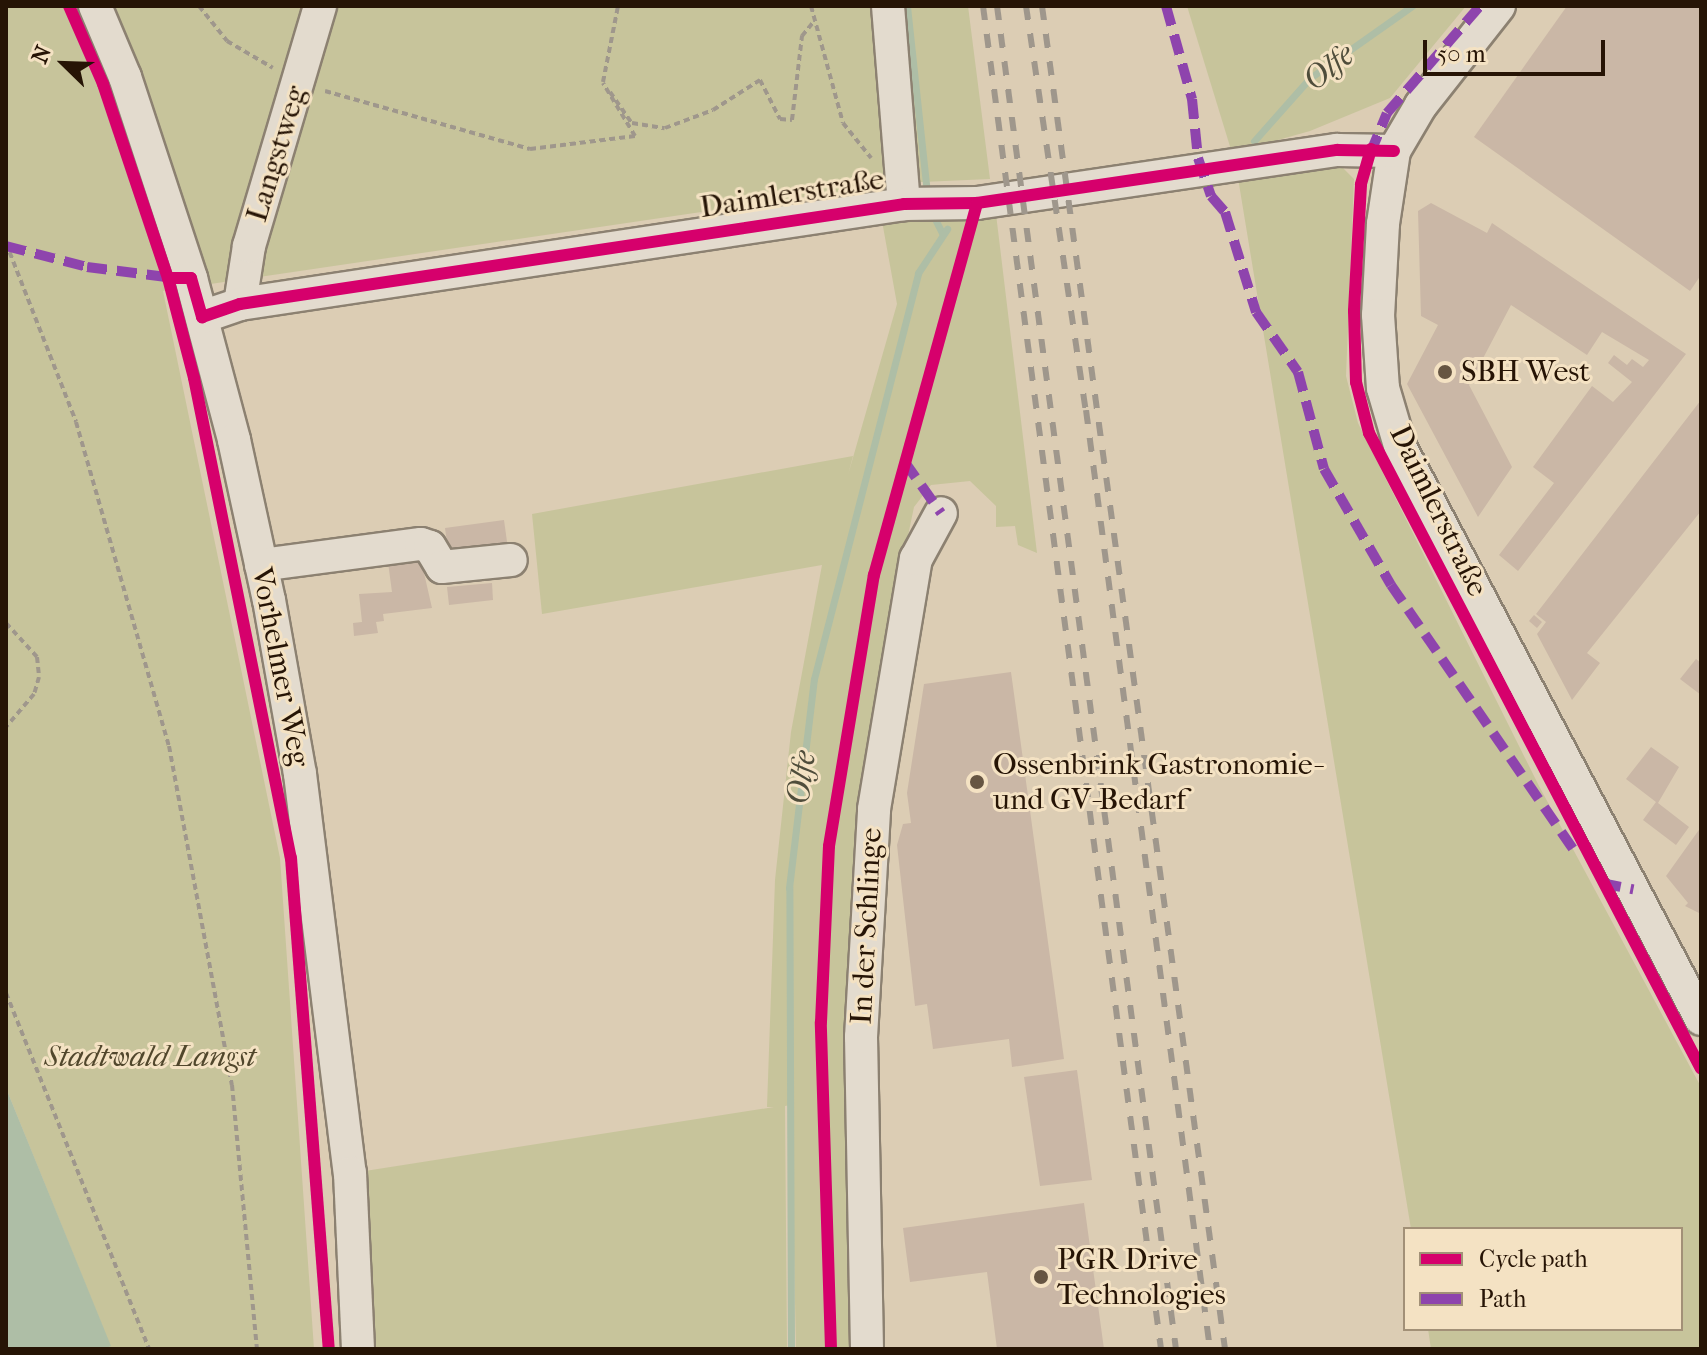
<!DOCTYPE html>
<meta charset="utf-8">
<style>
body{margin:0}
#map{position:relative;width:1707px;height:1355px;overflow:hidden;background:#dccdb4;font-family:"IM FELL French Canon",serif}
div>[style]{position:absolute}
[style*='--x']{left:calc(var(--x)*1px);top:calc(var(--y)*1px);width:calc(var(--w)*1px);rotate:calc(var(--a)*1deg)}
.green>*{inset:0;background:#c7c49b}
.water>*{inset:0;background:#aebea6}
.stream>*{height:7px;margin:-3.5px;padding:0 3.5px;transform-origin:3.5px;border-radius:3.5px;background:#aebea6}
.building>*{inset:0;background:#cab7a6}
.path>*{height:4px;margin-top:-2px;transform-origin:0;background:repeating-linear-gradient(90deg,#9f978c 0 6px,transparent 0 10px)}
.roads{filter:drop-shadow(2px 0 #8c8171) drop-shadow(-2px 0 #8c8171) drop-shadow(0 2px #8c8171) drop-shadow(0 -2px #8c8171)}
.minor>*{height:32px;margin:-16px;padding:0 16px;transform-origin:16px;border-radius:16px;background:#e3dbce}
.rail>*{height:6px;margin-top:-3px;transform-origin:0;background:repeating-linear-gradient(90deg,#9f978c 0 14px,transparent 0 28px)}
.quiet>*{height:10px;margin-top:-5px;transform-origin:0;background:repeating-linear-gradient(90deg,#8e44ad 0 20px,transparent 0 30px)}
.cycleway>*{height:12px;margin:-6px;padding:0 6px;transform-origin:6px;border-radius:6px;background:#d6006c}
.dots>*{width:22px;height:22px;translate:-50% -50%;box-sizing:border-box;border:4px solid #f4e2c3;border-radius:50%}
span{translate:-50% -50%;white-space:nowrap;text-align:center;line-height:1.15;-webkit-text-stroke:6px #f4e2c3;paint-order:stroke}
.street-label{font-size:30px;color:#261405}
.poi-label{font-size:30px;color:#261405}
.left{translate:0 -50%;text-align:left}
.park-label{font-size:30px;color:#51472c;font-style:italic}
.water-label{font-size:32px;color:#4f4d3b;font-style:italic}
.frame{position:absolute;inset:0;border:8px solid #261405;pointer-events:none}
.legend{position:absolute;left:1403px;top:1227px;width:280px;height:104px;box-sizing:border-box;background:#f4e2c3;border:2px solid #a29077;margin:0;padding:10px 14px;list-style:none;font-size:24px;color:#261405}
.legend li{display:flex;align-items:center;gap:16px;height:40px}
.legend b{width:40px;border:2px solid #a29077}
.north{position:absolute;left:24px;top:24px;width:80px;height:80px;-webkit-text-stroke:6px #f4e2c3;paint-order:stroke;rotate:293deg;font-size:22px;font-weight:700;line-height:32px;text-align:center;color:#261405}
.north::after{content:'';display:block;margin:auto;width:28px;height:36px;background:#261405;clip-path:polygon(50% 0,100% 100%,50% 72%,0 100%)}
.scale{position:absolute;left:1423px;top:40px;width:182px;height:36px;box-sizing:border-box;border:4px solid #261405;border-top:0;padding-left:10px;font-size:24px;line-height:28px;white-space:nowrap;color:#261405;-webkit-text-stroke:6px #f4e2c3;paint-order:stroke}
</style>
<div id="map">
<div class="green">
<div style="clip-path:polygon(6px 6px,968px 6px,990px 179px,899px 183px,163px 291px,280px 858px,314px 1349px,103px 1349px,110px 1345px,6px 1088px)"></div>
<div style="clip-path:polygon(1187px 6px,1466px 6px,1390px 98px,1310px 131px,1232px 153px)"></div>
<div style="clip-path:polygon(1322px 161px,1343px 168px,1354px 179px,1346px 376px,1358px 423px,1539px 786px,1701px 1087px,1701px 1349px,1431px 1349px,1428px 1329px,1681px 1329px,1681px 1229px,1411px 1229px,1238px 178px)"></div>
<div style="clip-path:polygon(996px 214px,1037px 553px,1018px 545px,1015px 526px,996px 527px,996px 506px,970px 481px,931px 485px,914px 507px,883px 656px,861px 808px,854px 1349px,796px 1349px,791px 1105px,785px 1106px,787px 1349px,370px 1349px,365px 1171px,774px 1107px,767px 1107px,775px 880px,791px 732px,822px 565px,542px 614px,532px 514px,853px 456px,848px 475px,897px 304px,882px 221px)"></div>
</div>
<div class="water">
<div style="clip-path:polygon(6px 1088px,111px 1346px,103px 1349px,6px 1349px)"></div>
</div>
<div class="stream">
<div style="--x:907;--y:6;--w:180;--a:83.9"></div>
<div style="--x:1254;--y:141;--w:84;--a:-48.4"></div>
<div style="--x:1310;--y:78;--w:125;--a:-35.2"></div>
<div style="--x:936;--y:221;--w:13;--a:63"></div>
<div style="--x:791;--y:1349;--w:461;--a:-90.2"></div>
<div style="--x:789;--y:888;--w:210;--a:-83.2"></div>
<div style="--x:814;--y:679;--w:419;--a:-75.6"></div>
<div style="--x:918;--y:273;--w:53;--a:-56.6"></div>
</div>
<div class="building">
<div style="clip-path:polygon(1567px 6px,1701px 6px,1701px 275px,1690px 291px,1474px 137px)"></div>
<div style="clip-path:polygon(1431px 203px,1487px 233px,1492px 223px,1686px 354px,1518px 571px,1499px 555px,1554px 483px,1533px 467px,1592px 386px,1613px 402px,1632px 382px,1608px 363px,1614px 355px,1627px 365px,1632px 359px,1643px 367px,1649px 360px,1602px 332px,1587px 355px,1511px 305px,1469px 385px,1512px 467px,1478px 517px,1407px 384px,1438px 325px,1421px 316px,1418px 211px)"></div>
<div style="clip-path:polygon(1701px 400px,1701px 511px,1587px 653px,1600px 663px,1572px 700px,1537px 634px,1546px 622px,1536px 614px)"></div>
<div style="clip-path:polygon(504px 520px,508px 549px,449px 557px,445px 528px)"></div>
<div style="clip-path:polygon(419px 551px,432px 608px,383px 614px,384px 621px,376px 622px,378px 633px,354px 636px,353px 623px,362px 622px,359px 594px,392px 592px,387px 555px)"></div>
<div style="clip-path:polygon(492px 583px,493px 600px,449px 605px,447px 587px)"></div>
<div style="clip-path:polygon(1534px 615px,1542px 622px,1537px 628px,1529px 621px)"></div>
<div style="clip-path:polygon(1696px 659px,1701px 663px,1701px 695px,1680px 679px)"></div>
<div style="clip-path:polygon(1011px 672px,1064px 1059px,1012px 1067px,1009px 1039px,933px 1049px,927px 1004px,915px 1006px,897px 845px,903px 824px,911px 823px,907px 793px,924px 684px)"></div>
<div style="clip-path:polygon(1651px 747px,1679px 767px,1658px 803px,1689px 827px,1676px 845px,1643px 820px,1656px 802px,1626px 779px)"></div>
<div style="clip-path:polygon(1701px 827px,1701px 914px,1685px 906px,1688px 903px,1666px 876px)"></div>
<div style="clip-path:polygon(1077px 1070px,1092px 1180px,1040px 1186px,1024px 1077px)"></div>
<div style="clip-path:polygon(1084px 1203px,1104px 1349px,997px 1349px,987px 1272px,910px 1282px,903px 1228px)"></div>
</div>
<div class="path">
<div style="--x:199;--y:6;--w:45;--a:51.3"></div>
<div style="--x:227;--y:41;--w:53;--a:30.4"></div>
<div style="--x:811;--y:6;--w:121;--a:74.7"></div>
<div style="--x:843;--y:123;--w:45;--a:51.3"></div>
<div style="--x:603;--y:82;--w:77;--a:-78.8"></div>
<div style="--x:325;--y:91;--w:213;--a:15.8"></div>
<div style="--x:530;--y:149;--w:106;--a:-7.1"></div>
<div style="--x:635;--y:136;--w:62;--a:-121.1"></div>
<div style="--x:610;--y:92;--w:38;--a:55"></div>
<div style="--x:632;--y:123;--w:33;--a:9"></div>
<div style="--x:665;--y:128;--w:51;--a:-20.6"></div>
<div style="--x:713;--y:110;--w:56;--a:-32.6"></div>
<div style="--x:760;--y:80;--w:44;--a:62.9"></div>
<div style="--x:780;--y:119;--w:12;--a:5"></div>
<div style="--x:792;--y:120;--w:85;--a:-83.2"></div>
<div style="--x:802;--y:36;--w:19;--a:-51"></div>
<div style="--x:6;--y:243;--w:192;--a:68.6"></div>
<div style="--x:76;--y:422;--w:337;--a:74"></div>
<div style="--x:169;--y:746;--w:345;--a:79.5"></div>
<div style="--x:232;--y:1085;--w:265;--a:84.6"></div>
<div style="--x:6;--y:623;--w:46;--a:47.6"></div>
<div style="--x:37;--y:657;--w:20;--a:84"></div>
<div style="--x:39;--y:677;--w:18;--a:106"></div>
<div style="--x:34;--y:694;--w:43;--a:130.3"></div>
<div style="--x:6;--y:993;--w:384;--a:68.1"></div>
</div>
<div class="roads">
<div class="minor">
<div style="--x:95;--y:6;--w:77;--a:67.1"></div>
<div style="--x:125;--y:77;--w:212;--a:71.8"></div>
<div style="--x:191;--y:278;--w:168;--a:75.1"></div>
<div style="--x:234;--y:440;--w:164;--a:77.7"></div>
<div style="--x:269;--y:600;--w:177;--a:79.9"></div>
<div style="--x:300;--y:774;--w:402;--a:82.9"></div>
<div style="--x:350;--y:1173;--w:176;--a:87.4"></div>
<div style="--x:888;--y:6;--w:199;--a:85.4"></div>
<div style="--x:1499;--y:6;--w:126;--a:128.2"></div>
<div style="--x:1421;--y:105;--w:53;--a:120.4"></div>
<div style="--x:1394;--y:151;--w:74;--a:98.6"></div>
<div style="--x:1383;--y:224;--w:91;--a:93.1"></div>
<div style="--x:1378;--y:315;--w:73;--a:86.1"></div>
<div style="--x:1383;--y:388;--w:64;--a:73.6"></div>
<div style="--x:1401;--y:449;--w:644;--a:62.24"></div>
<div style="--x:240;--y:304;--w:59;--a:-81.2"></div>
<div style="--x:249;--y:246;--w:250;--a:-73.5"></div>
<div style="--x:202;--y:317;--w:40;--a:-18.9"></div>
<div style="--x:240;--y:304;--w:671;--a:-8.56"></div>
<div style="--x:904;--y:204;--w:73;--a:-0.8"></div>
<div style="--x:977;--y:203;--w:364;--a:-8.4"></div>
<div style="--x:1337;--y:150;--w:57;--a:1"></div>
<div style="--x:261;--y:565;--w:161;--a:-7.5"></div>
<div style="--x:421;--y:544;--w:9;--a:18"></div>
<div style="--x:430;--y:547;--w:23;--a:59"></div>
<div style="--x:442;--y:567;--w:69;--a:-5.8"></div>
<div style="--x:867;--y:1349;--w:312;--a:-91.1"></div>
<div style="--x:861;--y:1037;--w:228;--a:-86.7"></div>
<div style="--x:874;--y:809;--w:254;--a:-80.5"></div>
<div style="--x:916;--y:559;--w:52;--a:-61.5"></div>
</div>
</div>
<div class="rail">
<div style="--x:983;--y:6;--w:1355;--a:82.45"></div>
<div style="--x:997;--y:6;--w:1355;--a:82.41"></div>
<div style="--x:1026;--y:6;--w:408;--a:81.6"></div>
<div style="--x:1086;--y:410;--w:947;--a:82.48"></div>
<div style="--x:1042;--y:6;--w:1355;--a:82.24"></div>
</div>
<div class="quiet">
<div style="--x:1166;--y:6;--w:97;--a:74.4"></div>
<div style="--x:1192;--y:99;--w:59;--a:84.2"></div>
<div style="--x:1198;--y:158;--w:40;--a:71.1"></div>
<div style="--x:1211;--y:196;--w:21;--a:49"></div>
<div style="--x:1225;--y:212;--w:105;--a:72.8"></div>
<div style="--x:1256;--y:312;--w:73;--a:55"></div>
<div style="--x:1298;--y:372;--w:100;--a:75"></div>
<div style="--x:1324;--y:469;--w:134;--a:60"></div>
<div style="--x:1391;--y:585;--w:329;--a:55.4"></div>
<div style="--x:1370;--y:154;--w:44;--a:-67.5"></div>
<div style="--x:1387;--y:113;--w:142;--a:-49"></div>
<div style="--x:6;--y:246;--w:84;--a:14.5"></div>
<div style="--x:87;--y:267;--w:88;--a:7.2"></div>
<div style="--x:904;--y:461;--w:64;--a:54.6"></div>
<div style="--x:1601;--y:883;--w:33;--a:11"></div>
</div>
<div class="cycleway">
<div style="--x:69;--y:6;--w:85;--a:66.4"></div>
<div style="--x:103;--y:84;--w:205;--a:71.5"></div>
<div style="--x:168;--y:278;--w:103;--a:75.4"></div>
<div style="--x:194;--y:378;--w:490;--a:78.6"></div>
<div style="--x:291;--y:858;--w:492;--a:85.6"></div>
<div style="--x:1371;--y:149;--w:37;--a:106"></div>
<div style="--x:1361;--y:185;--w:126;--a:93.2"></div>
<div style="--x:1354;--y:311;--w:71;--a:88.4"></div>
<div style="--x:1356;--y:382;--w:53;--a:75.7"></div>
<div style="--x:1369;--y:433;--w:717;--a:62.43"></div>
<div style="--x:168;--y:278;--w:23;--a:0"></div>
<div style="--x:191;--y:278;--w:41;--a:74.2"></div>
<div style="--x:202;--y:317;--w:40;--a:-18.9"></div>
<div style="--x:240;--y:304;--w:671;--a:-8.56"></div>
<div style="--x:904;--y:204;--w:73;--a:-0.8"></div>
<div style="--x:977;--y:203;--w:364;--a:-8.4"></div>
<div style="--x:1337;--y:150;--w:57;--a:1"></div>
<div style="--x:831;--y:1349;--w:327;--a:-91.8"></div>
<div style="--x:821;--y:1022;--w:176;--a:-87.4"></div>
<div style="--x:829;--y:846;--w:275;--a:-80.6"></div>
<div style="--x:874;--y:575;--w:386;--a:-74.5"></div>
</div>
<div class="dots">
<div style="left:1445px;top:372px;background:#665542"></div>
<div style="left:977px;top:782px;background:#665542"></div>
<div style="left:1041px;top:1277px;background:#665542"></div>
</div>
<div class="street-label">
<span style="left:277px;top:154px;rotate:-73deg">Langstweg</span>
<span style="left:792px;top:194px;rotate:-9deg">Daimlerstraße</span>
<span style="left:1438px;top:511px;rotate:64deg">Daimlerstraße</span>
<span style="left:280px;top:667px;rotate:79deg">Vorhelmer Weg</span>
<span style="left:867px;top:926px;rotate:-87deg">In der Schlinge</span>
</div>
<div class="poi-label">
<span class="left" style="left:1461px;top:372px">SBH West</span>
<span class="left" style="left:993px;top:782px">Ossenbrink Gastronomie-<br>und GV-Bedarf</span>
<span class="left" style="left:1057px;top:1277px">PGR Drive<br>Technologies</span>
</div>
<div class="park-label">
<span style="left:150px;top:1057px">Stadtwald Langst</span>
</div>
<div class="water-label">
<span style="left:1329px;top:68px;rotate:-39deg">Olfe</span>
<span style="left:802px;top:778px;rotate:-83deg">Olfe</span>
</div>
<div class="frame"></div>
<ul class="legend">
<li><b style="height:10px;background:#d6006c"></b>Cycle path</li>
<li><b style="height:10px;background:#8e44ad"></b>Path</li>
</ul>
<div class="north">N</div>
<div class="scale">50 m</div>
</div>
